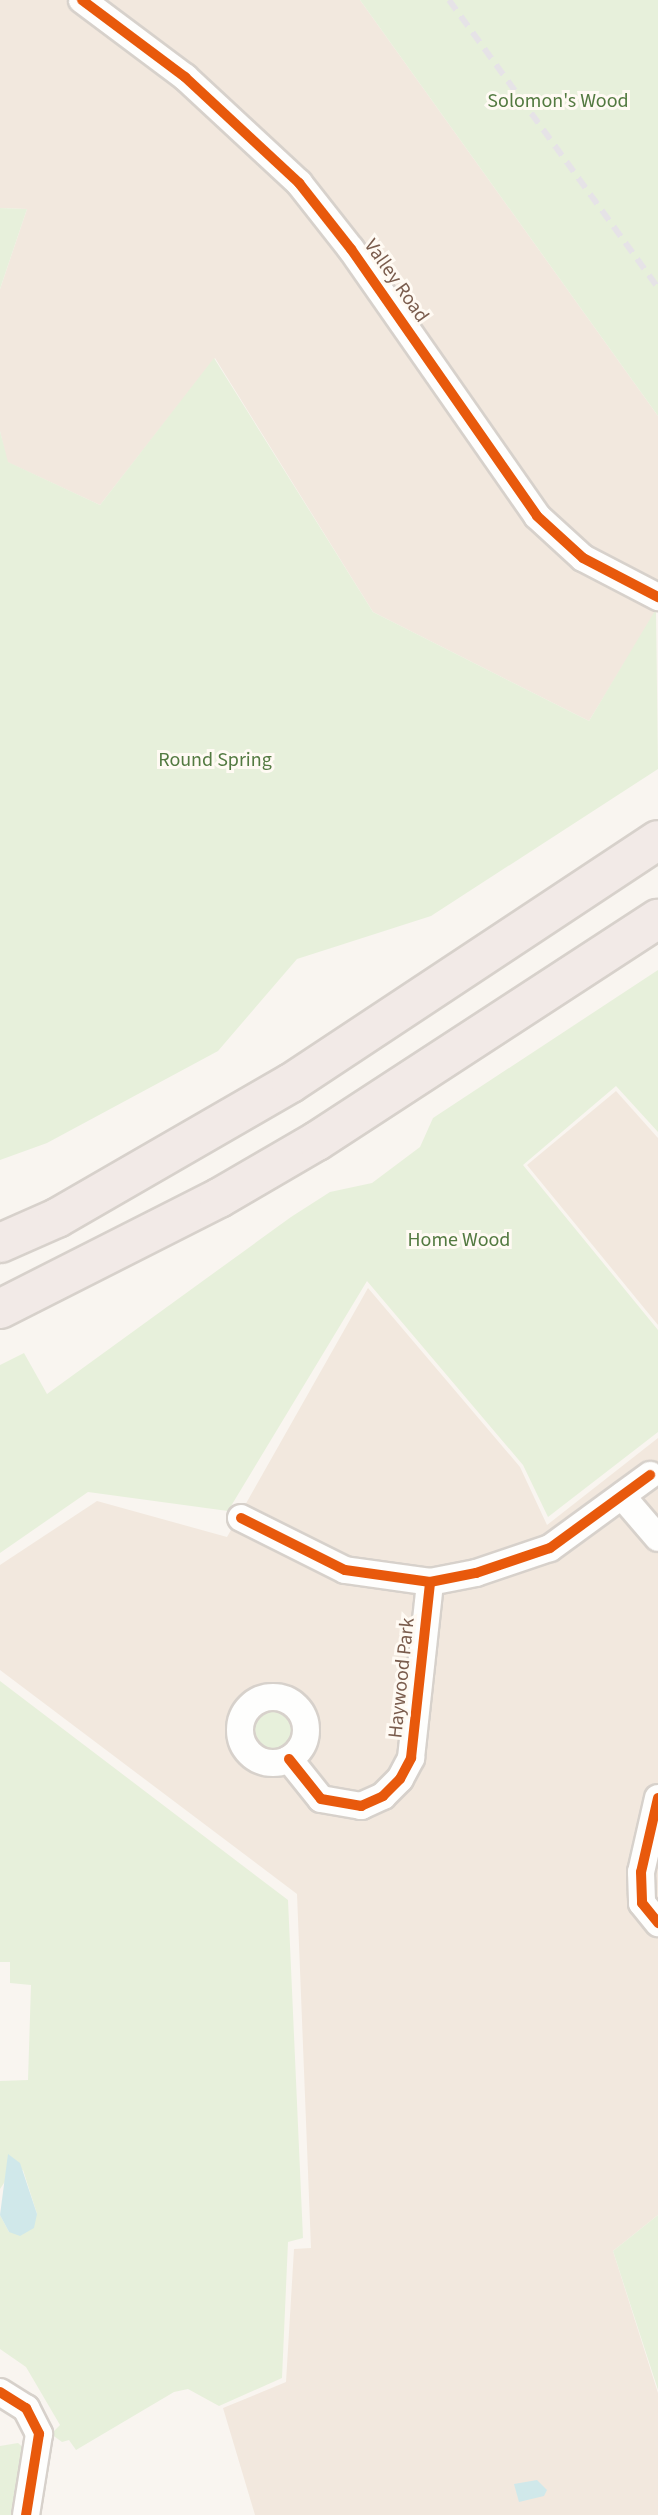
<!DOCTYPE html>
<style>
body{margin:0}
#map{position:relative;width:658px;height:2515px;overflow:hidden;background:#f9f5f0;font-family:"Source Sans 3",sans-serif}
div>[style]{position:absolute}
[style*='--x']{left:calc(var(--x)*1px);top:calc(var(--y)*1px);width:calc(var(--w)*1px);rotate:calc(var(--a)*1deg)}
.residential>*{inset:0;background:#f2e8de}
.green>*{inset:0;background:#e7f0db}
.round{border-radius:50%}
.water>*{inset:0;background:#d0e8ea}
.roads{filter:drop-shadow(2px 0 #d7d1cb) drop-shadow(-2px 0 #d7d1cb) drop-shadow(0 2px #d7d1cb) drop-shadow(0 -2px #d7d1cb)}
.minor>*{height:26px;margin:-13px;padding:0 13px;transform-origin:13px;border-radius:13px;background:#fefefd}
.minor>.ring{margin:-13px;padding:0;box-sizing:content-box;background:none;border:26px solid #fefefd;border-radius:50%}
.highway>*{height:38px;margin:-19px;padding:0 19px;transform-origin:19px;border-radius:19px;background:#f2eae7}
.rail>*{height:6px;margin-top:-3px;transform-origin:0;background:repeating-linear-gradient(90deg,#e6e3e7 0 12px,transparent 0 20px)}
.cycleway>*{height:10px;margin:-5px;padding:0 5px;transform-origin:5px;border-radius:5px;background:#e8590c}
span{translate:-50% -50%;white-space:nowrap;text-align:center;line-height:1.15;-webkit-text-stroke:6px #fffaf3;paint-order:stroke}
.park-label{font-size:20px;color:#537a41}
.street-label{font-size:20px;color:#7a5c4d}
</style>
<div id="map">
<div class="residential">
<div style="clip-path:polygon(0 0,360px 0,658px 416px,658px 608px,589px 721px,373px 612px,215px 358px,100px 505px,7px 462px,0 431px,0 289px,27px 209px,0 208px)"></div>
<div style="clip-path:polygon(616px 1091px,658px 1138px,658px 1325px,527px 1165px)"></div>
<div style="clip-path:polygon(368px 1288px,520px 1467px,547px 1525px,658px 1438px,658px 2215px,613px 2251px,658px 2393px,658px 2515px,255px 2515px,223px 2408px,286px 2382px,294px 2249px,311px 2248px,297px 1894px,0 1670px,0 1565px,97px 1501px,227px 1537px)"></div>
</div>
<div class="green">
<div style="clip-path:polygon(360px 0,658px 0,658px 416px)"></div>
<div style="clip-path:polygon(0 208px,27px 209px,0 289px)"></div>
<div style="clip-path:polygon(214px 358px,373px 612px,589px 721px,656px 609px,658px 769px,431px 916px,297px 959px,218px 1051px,47px 1143px,0 1160px,0 431px,8px 462px,100px 505px)"></div>
<div style="clip-path:polygon(658px 970px,658px 1132px,616px 1086px,523px 1165px,658px 1330px,658px 1432px,548px 1517px,523px 1465px,367px 1281px,228px 1511px,88px 1492px,0 1553px,0 1365px,24px 1353px,47px 1394px,291px 1217px,330px 1192px,372px 1183px,420px 1147px,433px 1118px)"></div>
<div style="clip-path:polygon(0 1681px,288px 1900px,303px 2238px,288px 2242px,282px 2378px,219px 2406px,188px 2389px,174px 2392px,76px 2450px,69px 2440px,62px 2442px,51px 2434px,60px 2425px,26px 2367px,0 2349px,0 2215px,9px 2232px,37px 2214px,23px 2170px,8px 2177px,0 2189px,0 2081px,28px 2080px,31px 1985px,10px 1983px,10px 1962px,0 1962px)"></div>
<div class="round" style="left:248px;top:1707px;width:46px;height:46px"></div>
<div style="clip-path:polygon(658px 2215px,658px 2390px,613px 2251px)"></div>
<div style="clip-path:polygon(18px 2443px,26px 2450px,18px 2515px,0 2515px,0 2446px)"></div>
</div>
<div class="water">
<div style="clip-path:polygon(8px 2154px,20px 2163px,37px 2214px,34px 2228px,20px 2236px,9px 2232px,0 2215px)"></div>
<div style="clip-path:polygon(537px 2480px,547px 2490px,544px 2496px,519px 2502px,514px 2484px)"></div>
</div>
<div class="roads">
<div class="minor">
<div style="--x:82;--y:0;--w:129;--a:36.8"></div>
<div style="--x:185;--y:77;--w:156;--a:42.9"></div>
<div style="--x:299;--y:183;--w:84;--a:51.8"></div>
<div style="--x:351;--y:249;--w:325;--a:55.1"></div>
<div style="--x:537;--y:516;--w:62;--a:42.4"></div>
<div style="--x:583;--y:558;--w:85;--a:27.5"></div>
<div style="--x:622;--y:1496;--w:55;--a:49.4"></div>
<div style="--x:241;--y:1518;--w:116;--a:26.6"></div>
<div style="--x:345;--y:1570;--w:86;--a:8"></div>
<div style="--x:430;--y:1582;--w:47;--a:-11.1"></div>
<div style="--x:476;--y:1573;--w:78;--a:-18.7"></div>
<div style="--x:550;--y:1548;--w:124;--a:-36.1"></div>
<div class="ring" style="left:240px;top:1697px;width:40px;height:40px"></div>
<div style="--x:289;--y:1759;--w:51;--a:51.3"></div>
<div style="--x:321;--y:1799;--w:41;--a:9.9"></div>
<div style="--x:361;--y:1806;--w:24;--a:-24"></div>
<div style="--x:383;--y:1796;--w:24;--a:-45"></div>
<div style="--x:400;--y:1779;--w:24;--a:-62"></div>
<div style="--x:411;--y:1758;--w:177;--a:-83.8"></div>
<div style="--x:658;--y:1798;--w:76;--a:102.9"></div>
<div style="--x:641;--y:1872;--w:31;--a:88"></div>
<div style="--x:642;--y:1903;--w:26;--a:51"></div>
<div style="--x:0;--y:2392;--w:31;--a:32"></div>
<div style="--x:26;--y:2408;--w:29;--a:63"></div>
<div style="--x:39;--y:2434;--w:82;--a:99.1"></div>
</div>
<div class="highway">
<div style="--x:0;--y:1243;--w:62;--a:-23.7"></div>
<div style="--x:57;--y:1218;--w:270;--a:-30"></div>
<div style="--x:291;--y:1083;--w:440;--a:-33.5"></div>
<div style="--x:0;--y:1309;--w:246;--a:-26.9"></div>
<div style="--x:219;--y:1198;--w:113;--a:-30.2"></div>
<div style="--x:317;--y:1141;--w:407;--a:-33.1"></div>
</div>
</div>
<div class="rail">
<div style="--x:449;--y:0;--w:356;--a:54"></div>
</div>
<div class="cycleway">
<div style="--x:82;--y:0;--w:129;--a:36.8"></div>
<div style="--x:185;--y:77;--w:156;--a:42.9"></div>
<div style="--x:299;--y:183;--w:84;--a:51.8"></div>
<div style="--x:351;--y:249;--w:325;--a:55.1"></div>
<div style="--x:537;--y:516;--w:62;--a:42.4"></div>
<div style="--x:583;--y:558;--w:85;--a:27.5"></div>
<div style="--x:241;--y:1518;--w:116;--a:26.6"></div>
<div style="--x:345;--y:1570;--w:86;--a:8"></div>
<div style="--x:430;--y:1582;--w:47;--a:-11.1"></div>
<div style="--x:476;--y:1573;--w:78;--a:-18.7"></div>
<div style="--x:550;--y:1548;--w:124;--a:-36.1"></div>
<div style="--x:289;--y:1759;--w:51;--a:51.3"></div>
<div style="--x:321;--y:1799;--w:41;--a:9.9"></div>
<div style="--x:361;--y:1806;--w:24;--a:-24"></div>
<div style="--x:383;--y:1796;--w:24;--a:-45"></div>
<div style="--x:400;--y:1779;--w:24;--a:-62"></div>
<div style="--x:411;--y:1758;--w:177;--a:-83.8"></div>
<div style="--x:658;--y:1798;--w:76;--a:102.9"></div>
<div style="--x:641;--y:1872;--w:31;--a:88"></div>
<div style="--x:642;--y:1903;--w:26;--a:51"></div>
<div style="--x:0;--y:2392;--w:31;--a:32"></div>
<div style="--x:26;--y:2408;--w:29;--a:63"></div>
<div style="--x:39;--y:2434;--w:82;--a:99.1"></div>
</div>
<div class="park-label">
<span style="left:558px;top:101px">Solomon's Wood</span>
<span style="left:215px;top:760px">Round Spring</span>
<span style="left:459px;top:1240px">Home Wood</span>
</div>
<div class="street-label">
<span style="left:396px;top:281px;rotate:55deg">Valley Road</span>
<span style="left:402px;top:1678px;rotate:-84deg">Haywood Park</span>
</div>
</div>
